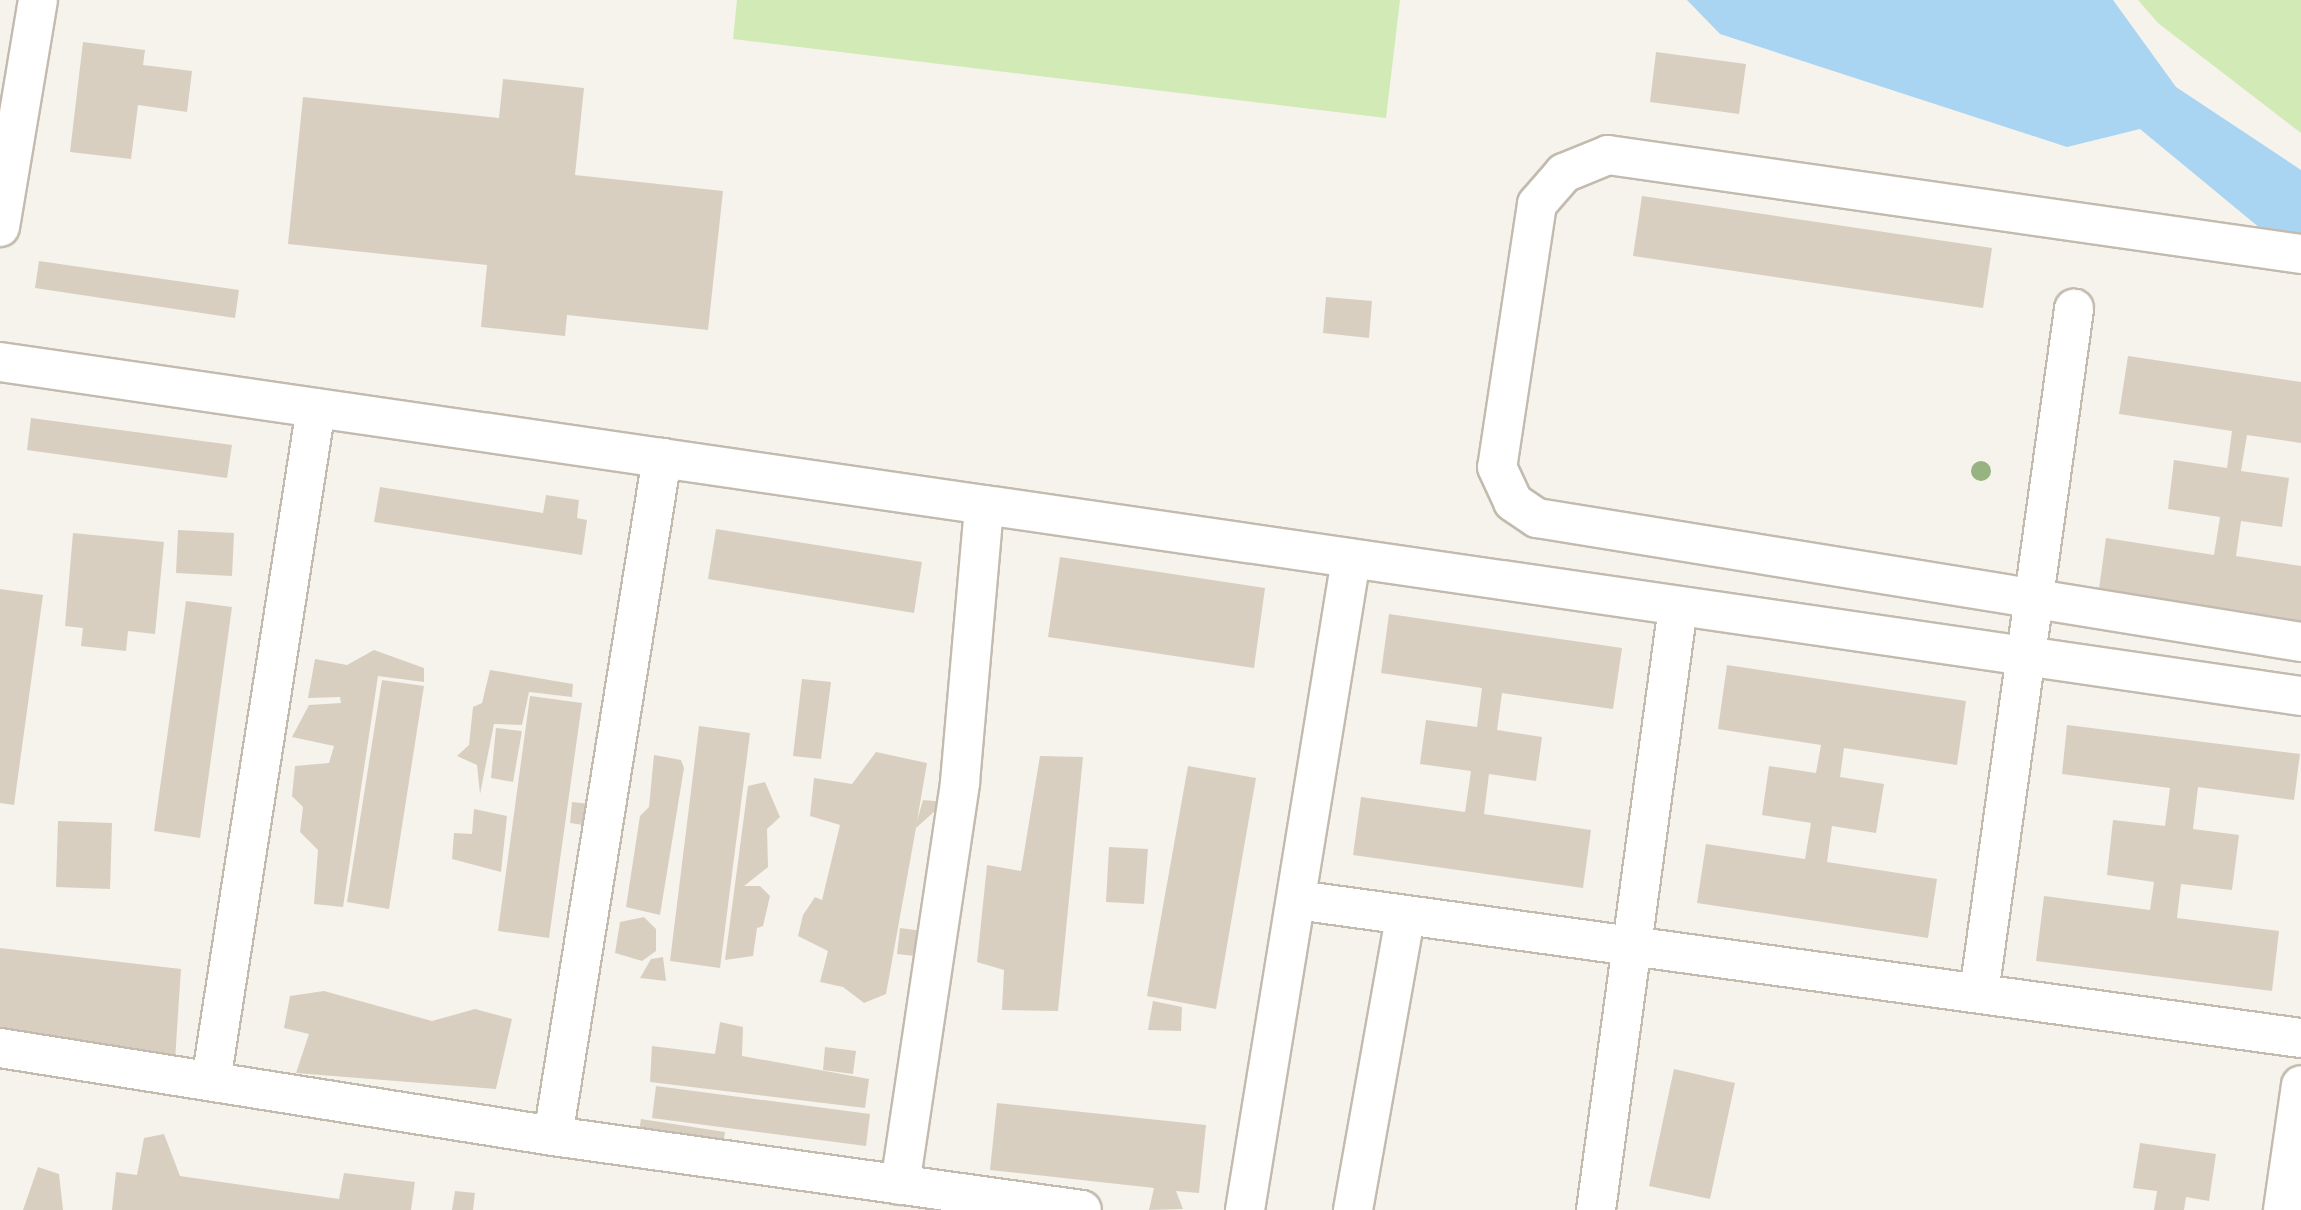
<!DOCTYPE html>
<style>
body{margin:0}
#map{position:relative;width:2301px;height:1210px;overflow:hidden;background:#f6f3ec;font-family:"Source Sans 3",sans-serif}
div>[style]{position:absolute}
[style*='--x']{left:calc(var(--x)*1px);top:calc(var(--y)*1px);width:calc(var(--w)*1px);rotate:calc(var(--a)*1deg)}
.green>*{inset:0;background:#d2eab5}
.water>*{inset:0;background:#a9d4f2}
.building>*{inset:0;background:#d8cfc1}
.roads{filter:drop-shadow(2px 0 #c2bbae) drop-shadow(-2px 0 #c2bbae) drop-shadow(0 2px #c2bbae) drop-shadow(0 -2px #c2bbae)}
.minor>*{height:38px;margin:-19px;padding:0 19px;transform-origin:19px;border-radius:19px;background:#fff}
.trees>*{width:20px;height:20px;margin:-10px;border-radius:50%;background:#97b381}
span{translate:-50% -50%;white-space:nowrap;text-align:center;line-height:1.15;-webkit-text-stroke:5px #fff;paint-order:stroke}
</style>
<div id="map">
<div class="green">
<div style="clip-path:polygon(737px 0,1400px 0,1386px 118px,733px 39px)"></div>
<div style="clip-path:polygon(2138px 0,2301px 0,2301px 133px,2158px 23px)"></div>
</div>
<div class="water">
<div style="clip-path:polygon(1687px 0,2113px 0,2176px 87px,2301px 170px,2301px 236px,2266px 233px,2140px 129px,2067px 147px,1720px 34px)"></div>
</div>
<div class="building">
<div style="clip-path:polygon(83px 42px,145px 50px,143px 65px,192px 71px,187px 112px,138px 105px,131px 159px,70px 152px)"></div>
<div style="clip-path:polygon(1656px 52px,1746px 64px,1739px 114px,1650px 102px)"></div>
<div style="clip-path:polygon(503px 79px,584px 88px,575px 175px,723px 191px,708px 330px,567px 315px,565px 336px,481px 327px,487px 265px,288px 244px,303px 97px,499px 118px)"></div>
<div style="clip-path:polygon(1642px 196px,1992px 248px,1983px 308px,1633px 256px)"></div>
<div style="clip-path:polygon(39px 261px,239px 290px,235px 318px,35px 288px)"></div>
<div style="clip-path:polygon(1326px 297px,1372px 301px,1369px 338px,1323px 333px)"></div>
<div style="clip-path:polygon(2128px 356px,2301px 382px,2301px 443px,2247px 435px,2241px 471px,2289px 478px,2282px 527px,2241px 521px,2236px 556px,2301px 566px,2301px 634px,2097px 603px,2106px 538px,2214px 555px,2220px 517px,2168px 509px,2174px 460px,2227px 468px,2232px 431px,2119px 414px)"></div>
<div style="clip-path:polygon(31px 418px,232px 445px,227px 478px,27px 450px)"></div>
<div style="clip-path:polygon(380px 487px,543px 513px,546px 495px,579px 500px,577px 518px,587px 520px,582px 555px,374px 522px)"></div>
<div style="clip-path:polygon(716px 529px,922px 562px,914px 613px,708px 579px)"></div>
<div style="clip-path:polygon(178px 530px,234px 533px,232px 576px,176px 573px)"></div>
<div style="clip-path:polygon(73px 533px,164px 542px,155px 634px,128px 631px,126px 651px,81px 646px,83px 628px,65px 626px)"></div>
<div style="clip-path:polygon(1060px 557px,1265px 588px,1254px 668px,1048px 637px)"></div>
<div style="clip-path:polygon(0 589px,43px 595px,14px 805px,0 803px)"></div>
<div style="clip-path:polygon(186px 601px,232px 607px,200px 838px,154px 831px)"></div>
<div style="clip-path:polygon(1389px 614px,1622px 648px,1613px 709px,1502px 693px,1497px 730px,1542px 737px,1536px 781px,1489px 774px,1484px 814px,1591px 830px,1583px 888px,1353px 855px,1361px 797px,1465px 812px,1471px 771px,1420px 764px,1426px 720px,1477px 727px,1482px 688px,1381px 673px)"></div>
<div style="clip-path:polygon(374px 650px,424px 668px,424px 682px,378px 676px,343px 907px,314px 904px,318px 850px,300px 832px,303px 807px,292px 796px,295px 766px,329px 763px,334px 746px,292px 737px,309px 705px,341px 703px,340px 697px,308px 698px,315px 659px,347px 665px)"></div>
<div style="clip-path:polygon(1727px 665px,1966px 701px,1957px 765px,1844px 748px,1840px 777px,1884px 784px,1876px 833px,1832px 826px,1827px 862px,1937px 879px,1928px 938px,1697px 903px,1706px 844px,1805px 859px,1811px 823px,1762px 815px,1769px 766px,1816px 773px,1821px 745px,1718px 729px)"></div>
<div style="clip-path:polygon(490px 670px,573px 684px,572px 697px,529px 692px,522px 725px,494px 724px,480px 794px,477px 765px,457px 756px,469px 745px,473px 707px,482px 703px)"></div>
<div style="clip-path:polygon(802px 679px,831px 682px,821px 759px,793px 756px)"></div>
<div style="clip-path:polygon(382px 680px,424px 686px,389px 909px,347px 902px)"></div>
<div style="clip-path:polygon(530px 696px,582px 703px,549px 938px,498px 931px)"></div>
<div style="clip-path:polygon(2067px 725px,2300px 754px,2294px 800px,2198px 787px,2193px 829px,2239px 835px,2232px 890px,2181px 884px,2177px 918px,2279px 931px,2272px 991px,2036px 961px,2044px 896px,2150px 910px,2154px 882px,2107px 875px,2113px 820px,2165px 826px,2170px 788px,2062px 774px)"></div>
<div style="clip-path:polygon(699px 726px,750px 733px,720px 968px,670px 961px)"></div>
<div style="clip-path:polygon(496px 728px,522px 731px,513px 782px,491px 778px)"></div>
<div style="clip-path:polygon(876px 752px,927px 763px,917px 821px,923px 800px,945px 802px,916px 828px,886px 994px,864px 1003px,843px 987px,820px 982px,828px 951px,798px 936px,803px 915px,815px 897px,822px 900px,840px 825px,810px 816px,814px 778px,852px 784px)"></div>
<div style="clip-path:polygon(654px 755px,681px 760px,684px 768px,660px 915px,626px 907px,640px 816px,649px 807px)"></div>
<div style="clip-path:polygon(1040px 756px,1083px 757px,1058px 1011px,1002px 1010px,1004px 970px,977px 962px,987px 865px,1021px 871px)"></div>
<div style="clip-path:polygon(1188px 766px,1256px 778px,1216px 1009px,1147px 996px)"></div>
<div style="clip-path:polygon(765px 782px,780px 817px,767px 829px,768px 867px,744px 886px,760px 886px,770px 896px,763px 926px,757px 928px,753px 956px,725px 960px,748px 786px)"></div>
<div style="clip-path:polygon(572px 802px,600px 805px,597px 827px,570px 823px)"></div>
<div style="clip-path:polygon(474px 809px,507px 816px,501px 872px,452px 859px,454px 833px,472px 834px)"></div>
<div style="clip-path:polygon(58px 821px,112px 823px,110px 889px,56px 887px)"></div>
<div style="clip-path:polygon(1109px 847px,1148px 849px,1144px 904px,1106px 902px)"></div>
<div style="clip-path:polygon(644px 917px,656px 929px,656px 951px,642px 961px,615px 953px,620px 922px)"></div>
<div style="clip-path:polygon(900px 928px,930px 932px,924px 957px,897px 954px)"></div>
<div style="clip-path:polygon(0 948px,181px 969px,175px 1060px,0 1030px)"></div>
<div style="clip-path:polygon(663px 957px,666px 981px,640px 978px,651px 959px)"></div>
<div style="clip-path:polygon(324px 991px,432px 1021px,475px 1009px,512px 1019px,496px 1089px,296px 1073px,309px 1034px,284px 1028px,290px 996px)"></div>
<div style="clip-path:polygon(1153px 1001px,1182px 1007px,1181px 1031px,1148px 1030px)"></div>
<div style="clip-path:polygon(720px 1022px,743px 1027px,742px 1056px,869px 1079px,865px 1108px,650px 1082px,652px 1046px,715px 1054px)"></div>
<div style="clip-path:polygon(825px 1047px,856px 1051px,853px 1074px,823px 1070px)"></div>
<div style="clip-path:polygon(1674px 1069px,1735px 1083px,1710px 1199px,1649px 1186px)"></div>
<div style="clip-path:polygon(656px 1086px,870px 1114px,866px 1146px,652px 1118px)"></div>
<div style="clip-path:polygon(997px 1103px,1206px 1125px,1199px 1193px,1176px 1191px,1183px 1209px,1149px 1210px,1154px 1188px,990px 1170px)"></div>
<div style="clip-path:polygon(641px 1119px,725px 1132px,722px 1154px,637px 1143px)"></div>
<div style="clip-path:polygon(164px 1134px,180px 1176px,339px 1199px,344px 1173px,415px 1182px,411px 1210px,112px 1210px,116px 1172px,137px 1175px,144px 1138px)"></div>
<div style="clip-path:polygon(2140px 1143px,2216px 1154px,2209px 1201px,2186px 1197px,2184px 1210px,2154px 1210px,2157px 1191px,2133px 1188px)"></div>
<div style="clip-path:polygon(38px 1167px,59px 1174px,63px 1210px,23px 1210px)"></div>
<div style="clip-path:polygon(455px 1191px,475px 1193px,473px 1210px,452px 1210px)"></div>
</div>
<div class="roads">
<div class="minor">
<div style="--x:0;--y:227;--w:230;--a:-80.5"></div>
<div style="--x:2301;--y:254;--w:700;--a:-171.87"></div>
<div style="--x:1608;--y:155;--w:48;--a:157.8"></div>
<div style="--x:1564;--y:173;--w:41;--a:131.1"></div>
<div style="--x:1537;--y:204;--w:266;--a:98.6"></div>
<div style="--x:1497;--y:467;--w:38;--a:65"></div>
<div style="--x:1513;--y:502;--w:29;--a:34"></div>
<div style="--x:1537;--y:518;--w:774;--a:9.22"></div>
<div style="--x:0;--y:362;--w:2325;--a:8.26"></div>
<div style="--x:1297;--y:900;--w:1013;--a:7.83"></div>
<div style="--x:1979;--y:993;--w:691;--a:-82.09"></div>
<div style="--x:0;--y:1048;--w:560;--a:9.04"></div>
<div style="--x:553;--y:1136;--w:534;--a:7.96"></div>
<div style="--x:211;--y:1081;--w:681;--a:-81.13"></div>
<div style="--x:553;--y:1136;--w:687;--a:-80.87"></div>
<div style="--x:900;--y:1185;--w:407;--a:-81.5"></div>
<div style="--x:960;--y:782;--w:278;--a:-85"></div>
<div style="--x:1245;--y:1210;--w:660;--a:-80.75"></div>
<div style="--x:1353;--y:1210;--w:296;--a:-79.9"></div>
<div style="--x:1596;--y:1210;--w:609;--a:-82.26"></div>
<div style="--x:2283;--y:1210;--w:126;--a:-81.8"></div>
</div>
</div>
<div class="trees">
<div style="left:1981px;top:471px"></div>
</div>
</div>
